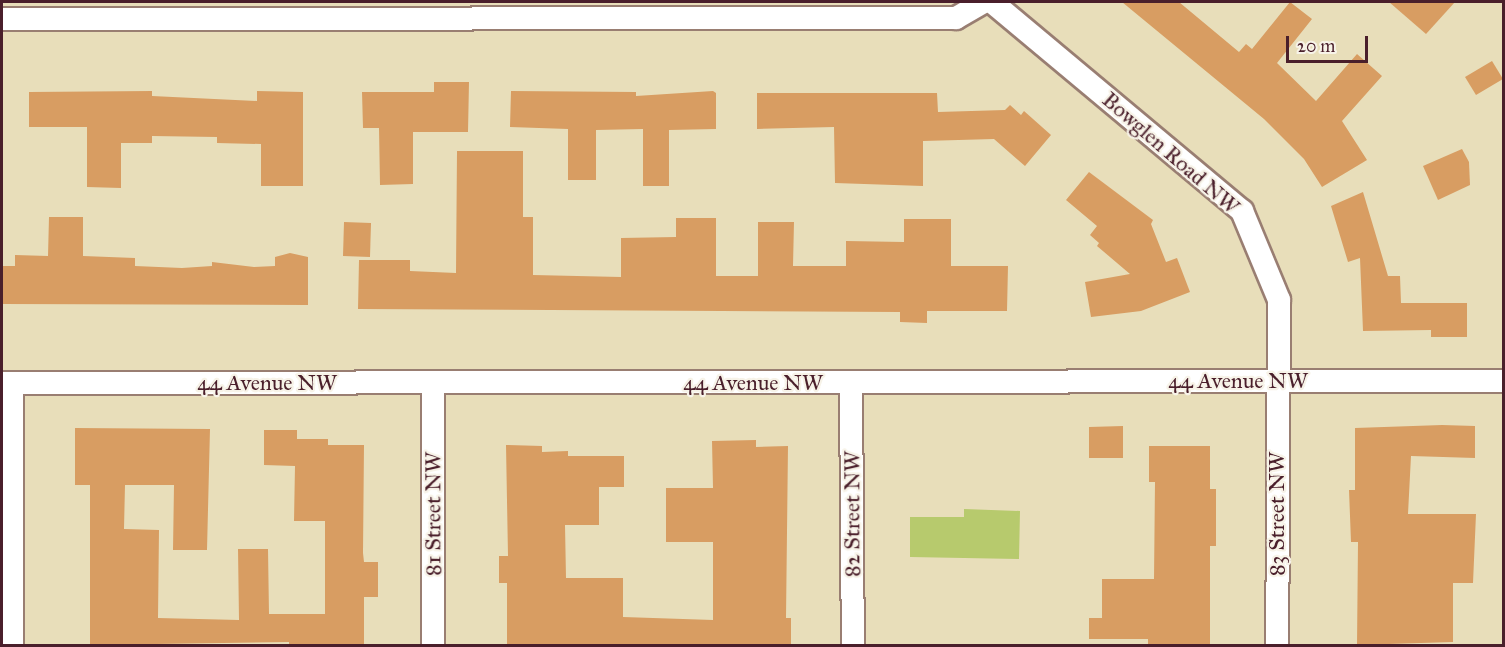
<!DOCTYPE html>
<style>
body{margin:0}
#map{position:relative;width:1505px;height:647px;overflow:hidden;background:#e8deba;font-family:"IM FELL Great Primer",serif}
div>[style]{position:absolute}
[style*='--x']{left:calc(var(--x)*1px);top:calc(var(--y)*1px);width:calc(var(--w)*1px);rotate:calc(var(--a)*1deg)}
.green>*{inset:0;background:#b7ca6d}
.building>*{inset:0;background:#d89d62}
.roads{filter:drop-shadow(2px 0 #997e72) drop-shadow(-2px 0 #997e72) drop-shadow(0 2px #997e72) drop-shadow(0 -2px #997e72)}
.street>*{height:22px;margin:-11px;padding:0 11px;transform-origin:11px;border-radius:11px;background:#fff}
span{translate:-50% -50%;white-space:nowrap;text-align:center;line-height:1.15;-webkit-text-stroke:4.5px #f7f3e8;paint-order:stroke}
.street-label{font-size:22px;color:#4a1f2b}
.frame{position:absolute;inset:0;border:3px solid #4a1f2b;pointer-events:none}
.scale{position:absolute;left:1286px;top:36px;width:82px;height:27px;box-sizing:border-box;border:3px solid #4a1f2b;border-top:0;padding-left:8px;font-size:18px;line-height:21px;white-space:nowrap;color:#4a1f2b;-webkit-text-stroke:4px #f7f3e8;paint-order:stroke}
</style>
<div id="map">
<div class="green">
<div style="clip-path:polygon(964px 509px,1020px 511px,1019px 559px,910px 557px,910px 517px,964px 517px)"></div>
</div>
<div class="building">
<div style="clip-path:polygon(1122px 2px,1179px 2px,1239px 52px,1246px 44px,1252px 49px,1290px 2px,1312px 19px,1277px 63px,1316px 101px,1357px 54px,1382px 76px,1342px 121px,1367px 160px,1322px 187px,1304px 159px,1264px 119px)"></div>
<div style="clip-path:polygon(1389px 2px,1455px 2px,1426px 34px)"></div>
<div style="clip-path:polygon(1492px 61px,1503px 79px,1476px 95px,1465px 77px)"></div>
<div style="clip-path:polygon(434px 82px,469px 82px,468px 132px,413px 132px,413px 184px,380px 185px,379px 128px,363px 128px,362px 92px,434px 92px)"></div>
<div style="clip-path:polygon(152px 91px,152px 96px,257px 101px,257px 91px,303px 92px,303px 186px,261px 186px,261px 144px,217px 143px,217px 137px,152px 136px,152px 143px,121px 143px,121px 188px,87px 187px,87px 127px,29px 127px,29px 92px)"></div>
<div style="clip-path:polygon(511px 91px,636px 92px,636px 96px,713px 91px,716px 93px,716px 129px,669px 130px,669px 186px,643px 186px,643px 129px,596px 130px,596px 180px,568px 180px,568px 129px,510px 127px)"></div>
<div style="clip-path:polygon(757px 93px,937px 93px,938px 112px,1005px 110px,1010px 105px,1021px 115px,1024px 111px,1051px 135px,1025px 166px,994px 139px,923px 141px,923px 186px,835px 183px,834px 127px,757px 129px)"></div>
<div style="clip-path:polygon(1462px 149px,1469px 162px,1470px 185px,1438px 200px,1423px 166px)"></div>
<div style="clip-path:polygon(457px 151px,523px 151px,523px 217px,533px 217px,533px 275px,621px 277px,621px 238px,676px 237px,676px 218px,716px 218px,716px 276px,758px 276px,758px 222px,794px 222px,793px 266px,846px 266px,846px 241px,904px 242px,904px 219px,951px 219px,951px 266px,1008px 266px,1007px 311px,927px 311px,927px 323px,900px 322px,900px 312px,358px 309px,359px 260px,410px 260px,410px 271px,456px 273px)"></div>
<div style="clip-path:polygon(1089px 172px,1153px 220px,1151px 224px,1166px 262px,1177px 258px,1190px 292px,1141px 311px,1091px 317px,1085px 282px,1130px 274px,1097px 246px,1099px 243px,1090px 235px,1097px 226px,1066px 200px)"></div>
<div style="clip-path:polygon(1363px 192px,1388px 276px,1400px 276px,1401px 303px,1467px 303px,1467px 337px,1431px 337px,1431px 330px,1363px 331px,1360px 258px,1348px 262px,1331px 206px)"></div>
<div style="clip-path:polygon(49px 217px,83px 217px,83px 256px,135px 258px,135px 266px,182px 268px,212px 266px,212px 262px,254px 267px,275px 266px,275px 257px,290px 253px,308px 257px,308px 305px,2px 304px,2px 266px,15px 266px,15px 255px,48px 256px)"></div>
<div style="clip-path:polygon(344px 222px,371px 223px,370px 257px,343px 256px)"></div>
<div style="clip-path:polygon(1442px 425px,1475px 426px,1475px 458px,1411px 456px,1408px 514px,1476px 514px,1473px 583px,1453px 583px,1453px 642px,1357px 645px,1358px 542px,1351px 542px,1349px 490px,1355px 490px,1355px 428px)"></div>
<div style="clip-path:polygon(1123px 426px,1123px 458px,1089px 458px,1089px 427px)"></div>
<div style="clip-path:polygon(75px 428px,210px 429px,207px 550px,173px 550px,174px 485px,125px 485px,124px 529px,159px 530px,158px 618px,239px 620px,238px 549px,268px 549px,269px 614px,325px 614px,325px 521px,294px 521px,295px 466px,264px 465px,264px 430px,297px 430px,297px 439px,328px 439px,328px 445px,364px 445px,363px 553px,364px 562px,378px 562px,378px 597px,364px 597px,364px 645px,289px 645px,289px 642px,90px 645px,90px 485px,75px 485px)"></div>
<div style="clip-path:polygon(756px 440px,756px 447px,788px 446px,786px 618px,791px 618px,791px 645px,507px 645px,507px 583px,499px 583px,499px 556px,508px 556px,506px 445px,542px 446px,542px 452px,568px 451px,568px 456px,624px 456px,624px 487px,599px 487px,599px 525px,565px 525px,566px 578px,623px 578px,623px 617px,713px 620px,713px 542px,666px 542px,666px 488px,713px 488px,712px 441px)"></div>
<div style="clip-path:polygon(1149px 446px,1210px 446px,1210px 489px,1216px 489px,1216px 546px,1210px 546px,1210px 645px,1148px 645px,1148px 639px,1089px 639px,1089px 618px,1102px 618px,1102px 579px,1154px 579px,1155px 482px,1149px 482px)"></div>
</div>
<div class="roads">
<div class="street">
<div style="--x:992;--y:2;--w:326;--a:39.9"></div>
<div style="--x:1242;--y:211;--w:96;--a:67.4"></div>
<div style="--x:1279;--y:300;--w:346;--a:90.3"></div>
<div style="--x:2;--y:19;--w:954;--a:-0.06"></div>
<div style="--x:956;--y:18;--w:32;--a:-30"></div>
<div style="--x:433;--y:382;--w:264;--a:90"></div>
<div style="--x:2;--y:383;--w:1502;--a:-0.08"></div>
<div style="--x:12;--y:383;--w:263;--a:90"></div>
<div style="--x:851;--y:383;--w:263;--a:89.6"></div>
</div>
</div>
<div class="street-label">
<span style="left:1171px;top:153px;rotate:41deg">Bowglen Road NW</span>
<span style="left:1238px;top:381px">44 Avenue NW</span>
<span style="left:267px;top:383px">44 Avenue NW</span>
<span style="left:753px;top:383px">44 Avenue NW</span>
<span style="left:433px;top:514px;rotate:-90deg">81 Street NW</span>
<span style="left:852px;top:514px;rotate:-90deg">82 Street NW</span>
<span style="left:1277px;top:514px;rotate:-90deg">83 Street NW</span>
</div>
<div class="frame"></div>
<div class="scale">20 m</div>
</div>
